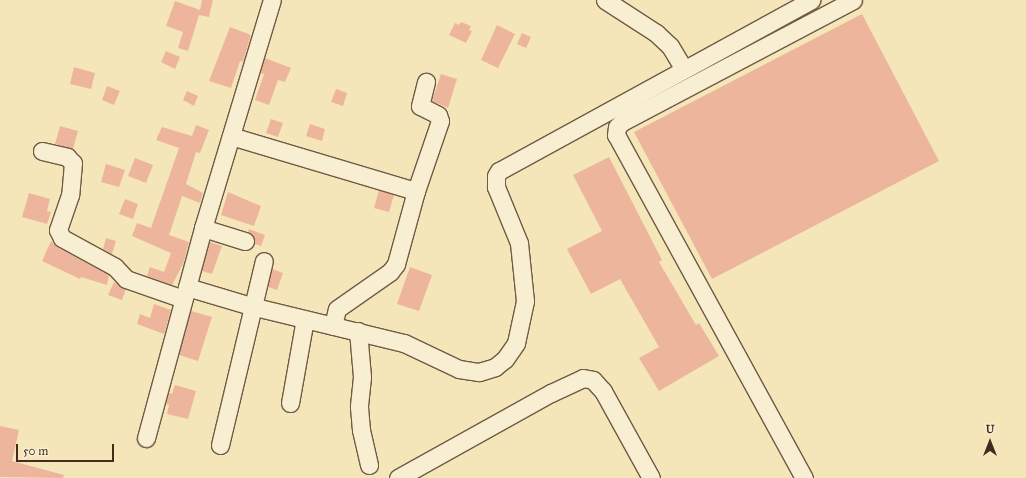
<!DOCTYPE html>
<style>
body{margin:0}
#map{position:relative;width:1026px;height:478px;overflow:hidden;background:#f5e6b9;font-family:"IM FELL Great Primer",serif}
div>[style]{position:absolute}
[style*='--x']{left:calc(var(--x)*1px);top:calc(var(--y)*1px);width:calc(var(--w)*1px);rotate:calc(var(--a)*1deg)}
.building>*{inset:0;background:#edb69c}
.roads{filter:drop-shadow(1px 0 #715944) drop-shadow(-1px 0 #715944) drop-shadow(0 1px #715944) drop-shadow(0 -1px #715944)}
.minor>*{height:17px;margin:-8.5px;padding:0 8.5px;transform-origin:8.5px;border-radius:8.5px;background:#f8efd2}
span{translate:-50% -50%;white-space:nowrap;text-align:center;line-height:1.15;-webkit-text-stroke:4px #f8efd2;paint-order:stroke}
.north{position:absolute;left:970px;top:422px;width:40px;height:40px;-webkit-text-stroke:3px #f8efd2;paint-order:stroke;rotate:0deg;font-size:11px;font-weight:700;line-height:16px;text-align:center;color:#452a1d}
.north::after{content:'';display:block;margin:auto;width:14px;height:18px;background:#452a1d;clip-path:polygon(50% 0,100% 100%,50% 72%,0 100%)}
.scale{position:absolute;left:16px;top:444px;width:98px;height:18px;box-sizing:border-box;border:2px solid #452a1d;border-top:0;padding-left:5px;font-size:12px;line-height:14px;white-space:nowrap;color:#452a1d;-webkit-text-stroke:3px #f8efd2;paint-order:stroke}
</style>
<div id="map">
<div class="building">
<div style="clip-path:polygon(202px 0,213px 0,209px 17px,199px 15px,188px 51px,178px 48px,183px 32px,166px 26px,175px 1px,200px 10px)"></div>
<div style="clip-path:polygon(862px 14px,939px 161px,712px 279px,634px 132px)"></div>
<div style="clip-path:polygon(461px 22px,471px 26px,469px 30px,472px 31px,466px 43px,449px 35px,455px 23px,459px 25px)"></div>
<div style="clip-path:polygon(497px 25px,515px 34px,498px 68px,481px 60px)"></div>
<div style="clip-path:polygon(230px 27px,251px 35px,243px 62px,240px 61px,231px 88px,209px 81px)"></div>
<div style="clip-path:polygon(522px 33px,531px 37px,526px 48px,517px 44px)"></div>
<div style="clip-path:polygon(166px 51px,180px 57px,175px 69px,161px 62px)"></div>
<div style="clip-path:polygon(265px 58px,291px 68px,285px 82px,278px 80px,269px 105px,255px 100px,264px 74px,260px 73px)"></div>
<div style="clip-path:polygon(74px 67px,95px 73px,91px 89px,70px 84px)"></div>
<div style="clip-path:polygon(441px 74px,457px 79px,448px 108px,432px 101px)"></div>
<div style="clip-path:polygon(107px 86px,120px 91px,114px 105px,102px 100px)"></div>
<div style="clip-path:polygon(336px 89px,347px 93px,343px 106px,331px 102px)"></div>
<div style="clip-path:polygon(187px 91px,198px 96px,194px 106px,183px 100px)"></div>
<div style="clip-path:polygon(271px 119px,283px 123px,278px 137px,266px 133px)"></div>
<div style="clip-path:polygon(310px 124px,325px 129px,322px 141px,306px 136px)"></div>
<div style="clip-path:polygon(196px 125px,209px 130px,200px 153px,196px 152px,186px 184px,203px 193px,200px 203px,182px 196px,169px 235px,189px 242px,183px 264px,172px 285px,147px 276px,150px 267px,164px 272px,171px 253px,132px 236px,137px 223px,151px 228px,179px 148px,156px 140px,162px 127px,192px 136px)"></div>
<div style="clip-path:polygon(60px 126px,78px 131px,73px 149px,55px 144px)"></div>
<div style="clip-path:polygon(609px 157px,662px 260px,659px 262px,696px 325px,699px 323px,719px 356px,659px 391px,639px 358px,659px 347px,620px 279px,591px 294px,567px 249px,602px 231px,573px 175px)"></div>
<div style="clip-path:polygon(135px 158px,153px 165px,146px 183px,128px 176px)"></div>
<div style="clip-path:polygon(106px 164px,125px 170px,119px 187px,101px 182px)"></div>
<div style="clip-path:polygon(379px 190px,394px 195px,389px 212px,374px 208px)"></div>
<div style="clip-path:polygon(228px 192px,261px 206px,254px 226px,221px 215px)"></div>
<div style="clip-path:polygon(29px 193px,50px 199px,47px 211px,51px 212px,47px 224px,22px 217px)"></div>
<div style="clip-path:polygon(125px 199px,138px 204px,133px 219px,119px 214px)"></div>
<div style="clip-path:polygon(249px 229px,265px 235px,261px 246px,255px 244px,253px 235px,248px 232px)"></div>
<div style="clip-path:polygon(106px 238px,116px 241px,112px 254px,103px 249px)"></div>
<div style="clip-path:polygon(51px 241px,57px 247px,109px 275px,107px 285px,81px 277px,80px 279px,42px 261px)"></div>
<div style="clip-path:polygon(210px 242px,222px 246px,212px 274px,202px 271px)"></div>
<div style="clip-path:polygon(410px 267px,432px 275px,419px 311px,397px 304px)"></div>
<div style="clip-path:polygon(272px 269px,283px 273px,277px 290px,268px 287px)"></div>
<div style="clip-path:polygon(114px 282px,126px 289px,122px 300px,108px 295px)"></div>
<div style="clip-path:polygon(154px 304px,171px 310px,164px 334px,137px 324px,140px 314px,150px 318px)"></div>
<div style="clip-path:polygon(191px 311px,212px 317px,198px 361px,179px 355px)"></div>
<div style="clip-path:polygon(175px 385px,196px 391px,188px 419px,167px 414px,169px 405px,166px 404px,169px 393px,172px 394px)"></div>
<div style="clip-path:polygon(0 426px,19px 430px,12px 461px,64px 475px,63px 478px,0 477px)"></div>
</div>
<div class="roads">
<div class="minor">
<div style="--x:605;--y:0;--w:61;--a:32.9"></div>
<div style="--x:656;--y:33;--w:19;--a:43"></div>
<div style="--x:670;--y:46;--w:27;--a:59"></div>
<div style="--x:231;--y:136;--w:193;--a:16.6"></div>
<div style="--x:42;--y:151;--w:26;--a:13"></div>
<div style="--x:67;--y:157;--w:8;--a:45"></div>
<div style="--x:73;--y:163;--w:32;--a:95"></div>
<div style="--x:70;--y:195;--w:37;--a:109"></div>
<div style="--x:58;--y:230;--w:9;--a:63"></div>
<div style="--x:62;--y:238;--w:60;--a:28.7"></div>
<div style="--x:115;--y:267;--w:16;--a:47"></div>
<div style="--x:126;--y:279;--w:60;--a:19.3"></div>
<div style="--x:203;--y:228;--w:44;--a:17.2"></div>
<div style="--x:187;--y:287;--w:67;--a:16.5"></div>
<div style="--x:251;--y:306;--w:157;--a:13.6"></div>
<div style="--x:404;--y:343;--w:61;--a:25.3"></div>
<div style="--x:459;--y:369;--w:20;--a:9"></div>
<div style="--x:479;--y:372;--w:17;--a:-17"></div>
<div style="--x:495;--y:367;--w:13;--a:-39"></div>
<div style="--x:505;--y:359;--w:19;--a:-55"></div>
<div style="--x:516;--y:343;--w:43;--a:-77.9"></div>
<div style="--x:525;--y:301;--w:58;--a:-95.9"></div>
<div style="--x:519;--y:243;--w:61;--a:-112.3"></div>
<div style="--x:496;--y:187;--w:11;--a:-90"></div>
<div style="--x:496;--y:176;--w:6;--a:-59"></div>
<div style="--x:499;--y:171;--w:356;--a:-28.7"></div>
<div style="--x:333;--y:326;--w:17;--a:-77"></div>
<div style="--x:337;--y:309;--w:65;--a:-34.9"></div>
<div style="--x:390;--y:272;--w:10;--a:-53"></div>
<div style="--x:396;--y:264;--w:76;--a:-74.7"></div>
<div style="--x:416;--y:191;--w:74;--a:-71.1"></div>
<div style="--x:440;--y:121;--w:6;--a:-108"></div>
<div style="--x:438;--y:115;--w:20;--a:-153"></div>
<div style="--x:420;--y:106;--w:25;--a:-76"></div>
<div style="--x:358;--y:331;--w:46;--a:85"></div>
<div style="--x:362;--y:377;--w:30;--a:96"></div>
<div style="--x:359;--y:407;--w:23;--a:85"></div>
<div style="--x:361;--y:430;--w:36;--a:77"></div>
<div style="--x:290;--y:403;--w:85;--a:-79.9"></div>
<div style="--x:146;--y:438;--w:218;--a:-74.8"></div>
<div style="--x:203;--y:228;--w:238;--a:-73.2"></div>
<div style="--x:220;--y:445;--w:189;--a:-76.6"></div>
<div style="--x:398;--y:478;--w:175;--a:-29.1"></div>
<div style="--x:551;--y:393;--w:35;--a:-25"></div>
<div style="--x:583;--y:378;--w:10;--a:11"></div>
<div style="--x:593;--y:380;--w:15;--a:48"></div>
<div style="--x:603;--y:391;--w:99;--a:61.1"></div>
<div style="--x:804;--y:478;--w:391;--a:-118.7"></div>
<div style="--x:616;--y:135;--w:8;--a:-83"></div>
<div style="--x:617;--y:127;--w:7;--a:-45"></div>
<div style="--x:622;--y:122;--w:261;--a:-27.8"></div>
</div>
</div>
<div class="north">U</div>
<div class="scale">50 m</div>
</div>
